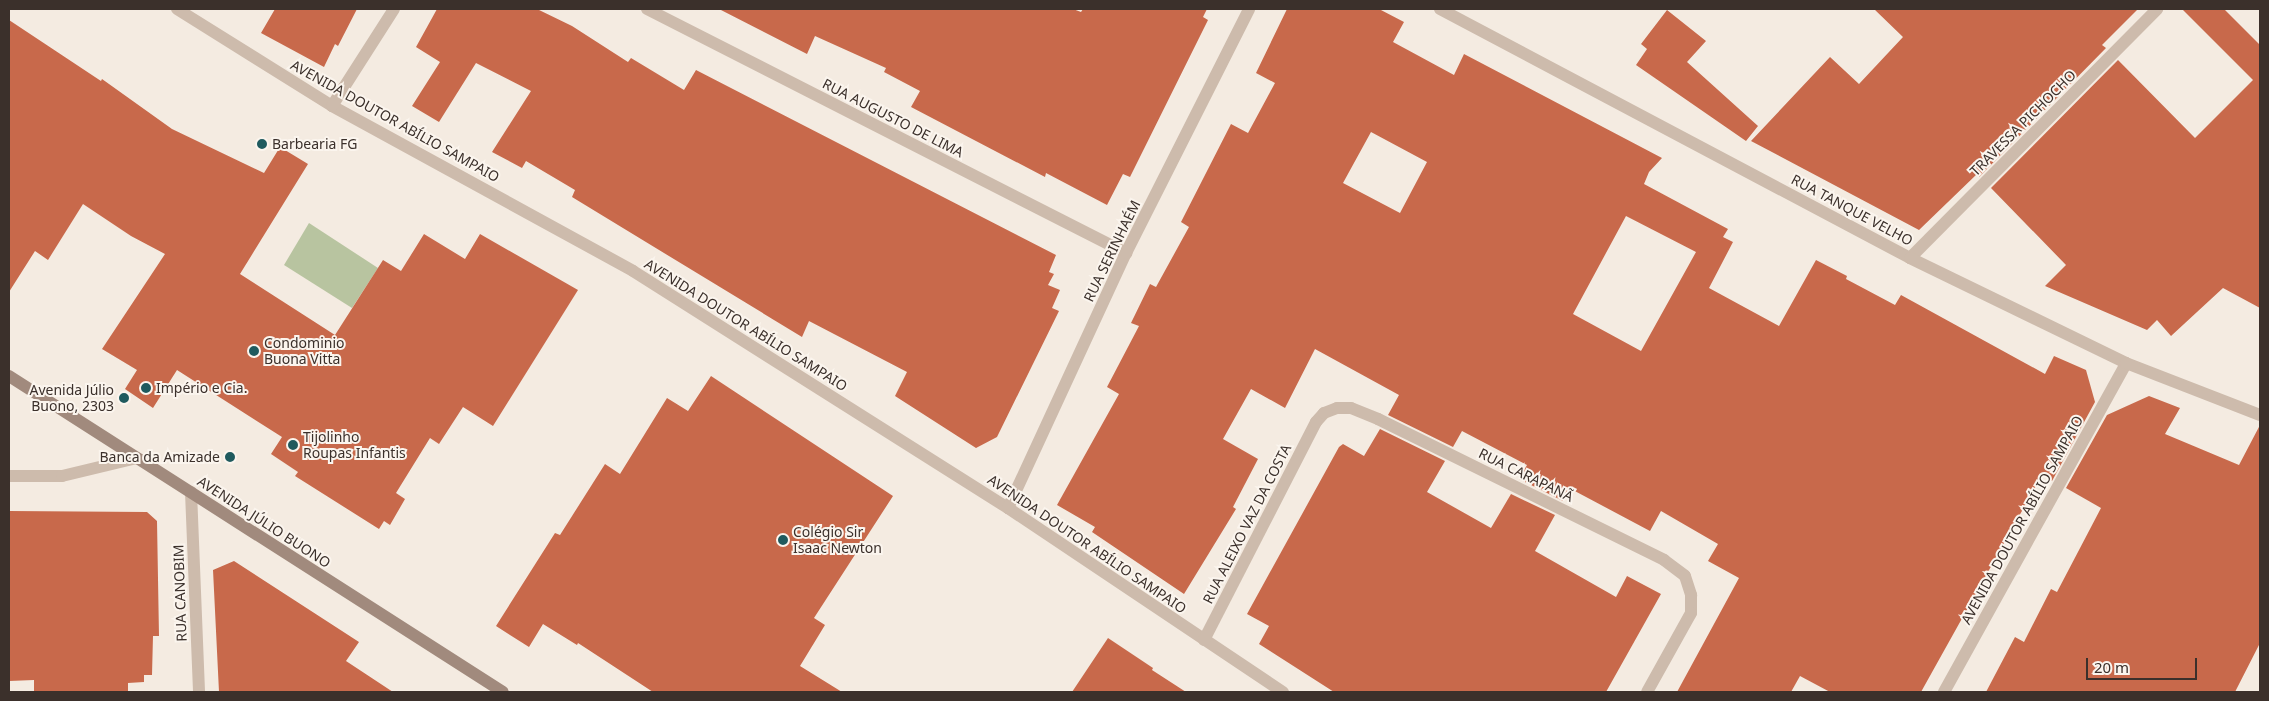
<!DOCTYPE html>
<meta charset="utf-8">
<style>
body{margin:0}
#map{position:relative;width:2269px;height:701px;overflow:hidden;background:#f4ebe1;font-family:"Noto Sans",sans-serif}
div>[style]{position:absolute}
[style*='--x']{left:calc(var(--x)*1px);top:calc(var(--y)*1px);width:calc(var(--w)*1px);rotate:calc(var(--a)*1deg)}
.green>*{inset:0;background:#b8c4a0}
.building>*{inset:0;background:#c8694b}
.minor>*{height:12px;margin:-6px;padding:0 6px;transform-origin:6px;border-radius:6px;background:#cdbbac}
.tertiary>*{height:12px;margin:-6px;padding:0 6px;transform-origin:6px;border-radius:6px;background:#cdbbac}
.secondary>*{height:12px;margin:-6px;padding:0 6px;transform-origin:6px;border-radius:6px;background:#a18a7d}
.dots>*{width:14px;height:14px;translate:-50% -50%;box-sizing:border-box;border:2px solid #fbf5ee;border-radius:50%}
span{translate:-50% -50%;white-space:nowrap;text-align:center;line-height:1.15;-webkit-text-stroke:4px #fbf5ee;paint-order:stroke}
.street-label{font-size:14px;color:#3b302b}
.poi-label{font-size:14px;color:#3b302b}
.left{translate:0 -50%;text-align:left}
.right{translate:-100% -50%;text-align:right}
.frame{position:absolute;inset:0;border:10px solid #3b302b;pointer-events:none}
.scale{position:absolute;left:2086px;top:658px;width:111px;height:22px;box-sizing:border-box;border:2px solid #3b302b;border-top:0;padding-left:6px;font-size:15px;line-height:18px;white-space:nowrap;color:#3b302b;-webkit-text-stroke:4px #fbf5ee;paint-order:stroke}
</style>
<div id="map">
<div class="green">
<div style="clip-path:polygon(309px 223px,378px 268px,352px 308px,284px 265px)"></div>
</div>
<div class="building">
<div style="clip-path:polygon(275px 9px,357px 9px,338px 46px,335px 44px,324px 67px,261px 33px)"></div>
<div style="clip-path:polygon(437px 9px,537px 9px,572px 26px,628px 62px,631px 58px,684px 90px,696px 70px,1056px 255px,1049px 272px,1054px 274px,1048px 285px,1060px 290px,1052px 308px,1059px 311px,997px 437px,976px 448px,895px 396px,907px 372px,809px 321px,802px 337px,572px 197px,575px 190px,526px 161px,522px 168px,492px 152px,531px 91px,476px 63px,439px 122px,412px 106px,440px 62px,416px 47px)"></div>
<div style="clip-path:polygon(719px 9px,1073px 9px,1081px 12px,1083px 9px,1207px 9px,1203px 17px,1208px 20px,1130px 177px,1123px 174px,1107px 205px,1046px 173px,1045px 177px,911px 107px,920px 91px,884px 72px,886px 68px,815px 36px,807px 54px)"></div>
<div style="clip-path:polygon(evenodd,1287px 9px,1379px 9px,1404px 22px,1393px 42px,1454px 75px,1464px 54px,1662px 158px,1649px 172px,1644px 184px,1728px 229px,1723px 237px,1733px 242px,1709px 288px,1779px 326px,1816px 260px,1847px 276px,1846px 279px,1895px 305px,1901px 295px,2045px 374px,2054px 356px,2086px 370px,2095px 402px,2052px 481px,2042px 475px,1921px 692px,1830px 692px,1800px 676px,1791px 692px,1677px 692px,1739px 578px,1708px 561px,1718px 544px,1661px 511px,1650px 531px,1571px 489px,1563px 501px,1519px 479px,1527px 465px,1462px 431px,1453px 447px,1388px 415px,1399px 395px,1315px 349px,1285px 408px,1251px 389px,1223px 439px,1258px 459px,1233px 507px,1236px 509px,1184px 594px,1092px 532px,1095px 527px,1057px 505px,1119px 394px,1107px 387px,1139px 326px,1131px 323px,1150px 284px,1156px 287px,1189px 227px,1181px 222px,1231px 124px,1248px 133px,1275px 83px,1256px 73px,1287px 9px,1371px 132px,1427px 162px,1400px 213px,1343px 183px,1371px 132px,1287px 9px,1626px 216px,1696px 252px,1641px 351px,1573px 314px,1626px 216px)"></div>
<div style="clip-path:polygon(1874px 9px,2138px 9px,2102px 45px,2106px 48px,1979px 177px,1977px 174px,1919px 230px,1751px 141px,1830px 57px,1859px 84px,1903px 37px)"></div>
<div style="clip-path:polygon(2182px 9px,2224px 9px,2260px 45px,2260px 308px,2223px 288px,2171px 336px,2157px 320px,2147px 330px,2045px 286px,2066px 265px,1991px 188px,2118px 60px,2195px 138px,2253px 80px)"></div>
<div style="clip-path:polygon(1667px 10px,1706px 41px,1687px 62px,1758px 126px,1746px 141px,1636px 65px,1647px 49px,1641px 44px)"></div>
<div style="clip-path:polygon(9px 20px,101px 81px,102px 79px,172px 129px,264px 173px,280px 147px,308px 164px,240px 274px,335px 335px,383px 260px,401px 271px,424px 234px,465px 259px,480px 234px,578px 290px,493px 426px,463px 407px,439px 444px,430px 438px,396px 493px,405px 499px,390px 525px,384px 521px,379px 529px,295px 476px,298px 472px,271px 454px,282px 437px,177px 370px,153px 408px,125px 389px,137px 370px,102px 349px,165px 254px,131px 236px,83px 204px,48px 260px,35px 251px,9px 292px)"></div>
<div style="clip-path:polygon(711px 376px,893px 496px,814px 618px,825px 625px,800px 666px,842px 692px,653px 692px,578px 643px,577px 645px,543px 624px,529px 647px,496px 626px,555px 533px,560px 535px,605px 464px,620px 474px,667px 398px,688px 411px)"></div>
<div style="clip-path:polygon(2149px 396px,2180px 408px,2165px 434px,2239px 465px,2260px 425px,2260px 643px,2235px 692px,1986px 692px,2015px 637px,2024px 642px,2051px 589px,2057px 592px,2101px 508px,2066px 488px,2107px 415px)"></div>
<div style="clip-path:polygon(1380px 429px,1445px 461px,1427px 492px,1491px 528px,1511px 494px,1555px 515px,1535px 551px,1616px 597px,1627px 576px,1661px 594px,1606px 692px,1334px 692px,1259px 644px,1269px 626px,1247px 614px,1339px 447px,1343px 444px,1364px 456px)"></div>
<div style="clip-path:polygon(9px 511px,147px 512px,157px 521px,159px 636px,153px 636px,152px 675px,144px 675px,144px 682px,128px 683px,128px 692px,34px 692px,34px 680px,9px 681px)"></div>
<div style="clip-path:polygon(234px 561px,359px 642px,346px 661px,393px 692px,219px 692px,213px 570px)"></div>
<div style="clip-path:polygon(1108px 638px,1153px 668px,1152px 670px,1186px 692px,1072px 692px)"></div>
</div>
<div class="minor">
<div style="--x:177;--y:9;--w:183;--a:32"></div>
<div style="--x:332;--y:106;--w:343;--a:28.7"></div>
<div style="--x:633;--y:271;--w:444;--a:32.3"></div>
<div style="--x:1008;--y:508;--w:331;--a:33.8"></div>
<div style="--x:647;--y:9;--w:538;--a:26.99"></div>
<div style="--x:332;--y:106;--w:115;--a:-57.4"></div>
<div style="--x:1910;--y:258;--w:351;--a:-45.2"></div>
<div style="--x:191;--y:492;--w:200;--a:87.7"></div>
<div style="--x:1008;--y:508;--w:281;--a:-65.2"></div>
<div style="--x:1126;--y:253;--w:273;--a:-63.2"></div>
<div style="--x:1204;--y:640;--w:245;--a:-62.8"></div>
<div style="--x:1316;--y:422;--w:12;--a:-48"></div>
<div style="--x:1324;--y:413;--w:14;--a:-21"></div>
<div style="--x:1337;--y:408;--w:14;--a:0"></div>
<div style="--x:1351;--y:408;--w:29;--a:22"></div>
<div style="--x:1378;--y:419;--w:319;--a:26.2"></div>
<div style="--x:1664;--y:560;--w:26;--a:37"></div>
<div style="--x:1685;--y:576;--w:20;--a:72"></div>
<div style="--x:1691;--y:595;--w:18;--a:90"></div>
<div style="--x:1691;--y:613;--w:90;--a:119.1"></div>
<div style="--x:1944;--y:692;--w:376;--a:-61"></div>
</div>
<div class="tertiary">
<div style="--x:1440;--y:9;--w:532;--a:27.91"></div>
<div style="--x:1910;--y:258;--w:240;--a:25.9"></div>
<div style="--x:2126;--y:363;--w:144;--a:21.2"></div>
<div style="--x:9;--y:476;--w:53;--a:0"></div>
<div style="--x:62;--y:476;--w:77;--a:-13.5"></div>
</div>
<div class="secondary">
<div style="--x:9;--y:376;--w:586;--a:32.61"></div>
</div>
<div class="dots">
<div style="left:262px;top:144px;background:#1f5a5e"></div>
<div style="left:254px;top:351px;background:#1f5a5e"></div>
<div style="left:146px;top:388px;background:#1f5a5e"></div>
<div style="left:124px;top:398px;background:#1f5a5e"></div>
<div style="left:293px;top:445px;background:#1f5a5e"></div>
<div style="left:230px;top:457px;background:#1f5a5e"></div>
<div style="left:783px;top:540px;background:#1f5a5e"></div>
</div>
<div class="street-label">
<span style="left:893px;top:118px;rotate:27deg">RUA AUGUSTO DE LIMA</span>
<span style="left:395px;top:121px;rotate:29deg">AVENIDA DOUTOR ABÍLIO SAMPAIO</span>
<span style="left:2023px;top:123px;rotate:-45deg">TRAVESSA PICHOCHO</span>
<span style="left:1852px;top:210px;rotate:28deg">RUA TANQUE VELHO</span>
<span style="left:1112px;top:251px;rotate:-64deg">RUA SERINHAÉM</span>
<span style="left:746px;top:325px;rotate:32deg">AVENIDA DOUTOR ABÍLIO SAMPAIO</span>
<span style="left:1526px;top:475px;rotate:26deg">RUA CARAPANÃ</span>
<span style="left:2022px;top:520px;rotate:-61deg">AVENIDA DOUTOR ABÍLIO SAMPAIO</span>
<span style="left:264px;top:522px;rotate:33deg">AVENIDA JÚLIO BUONO</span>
<span style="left:1247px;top:524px;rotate:-63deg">RUA ALEIXO VAZ DA COSTA</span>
<span style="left:1087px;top:544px;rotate:34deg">AVENIDA DOUTOR ABÍLIO SAMPAIO</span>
<span style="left:180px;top:593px;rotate:-92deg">RUA CANOBIM</span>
</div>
<div class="poi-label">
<span class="left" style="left:272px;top:144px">Barbearia FG</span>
<span class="left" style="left:264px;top:351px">Condominio<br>Buona Vitta</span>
<span class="left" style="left:156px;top:388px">Império e Cia.</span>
<span class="right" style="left:114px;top:398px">Avenida Júlio<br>Buono, 2303</span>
<span class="left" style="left:303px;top:445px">Tijolinho<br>Roupas Infantis</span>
<span class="right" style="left:220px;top:457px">Banca da Amizade</span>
<span class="left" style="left:793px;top:540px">Colégio Sir<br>Isaac Newton</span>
</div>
<div class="frame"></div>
<div class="scale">20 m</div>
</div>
